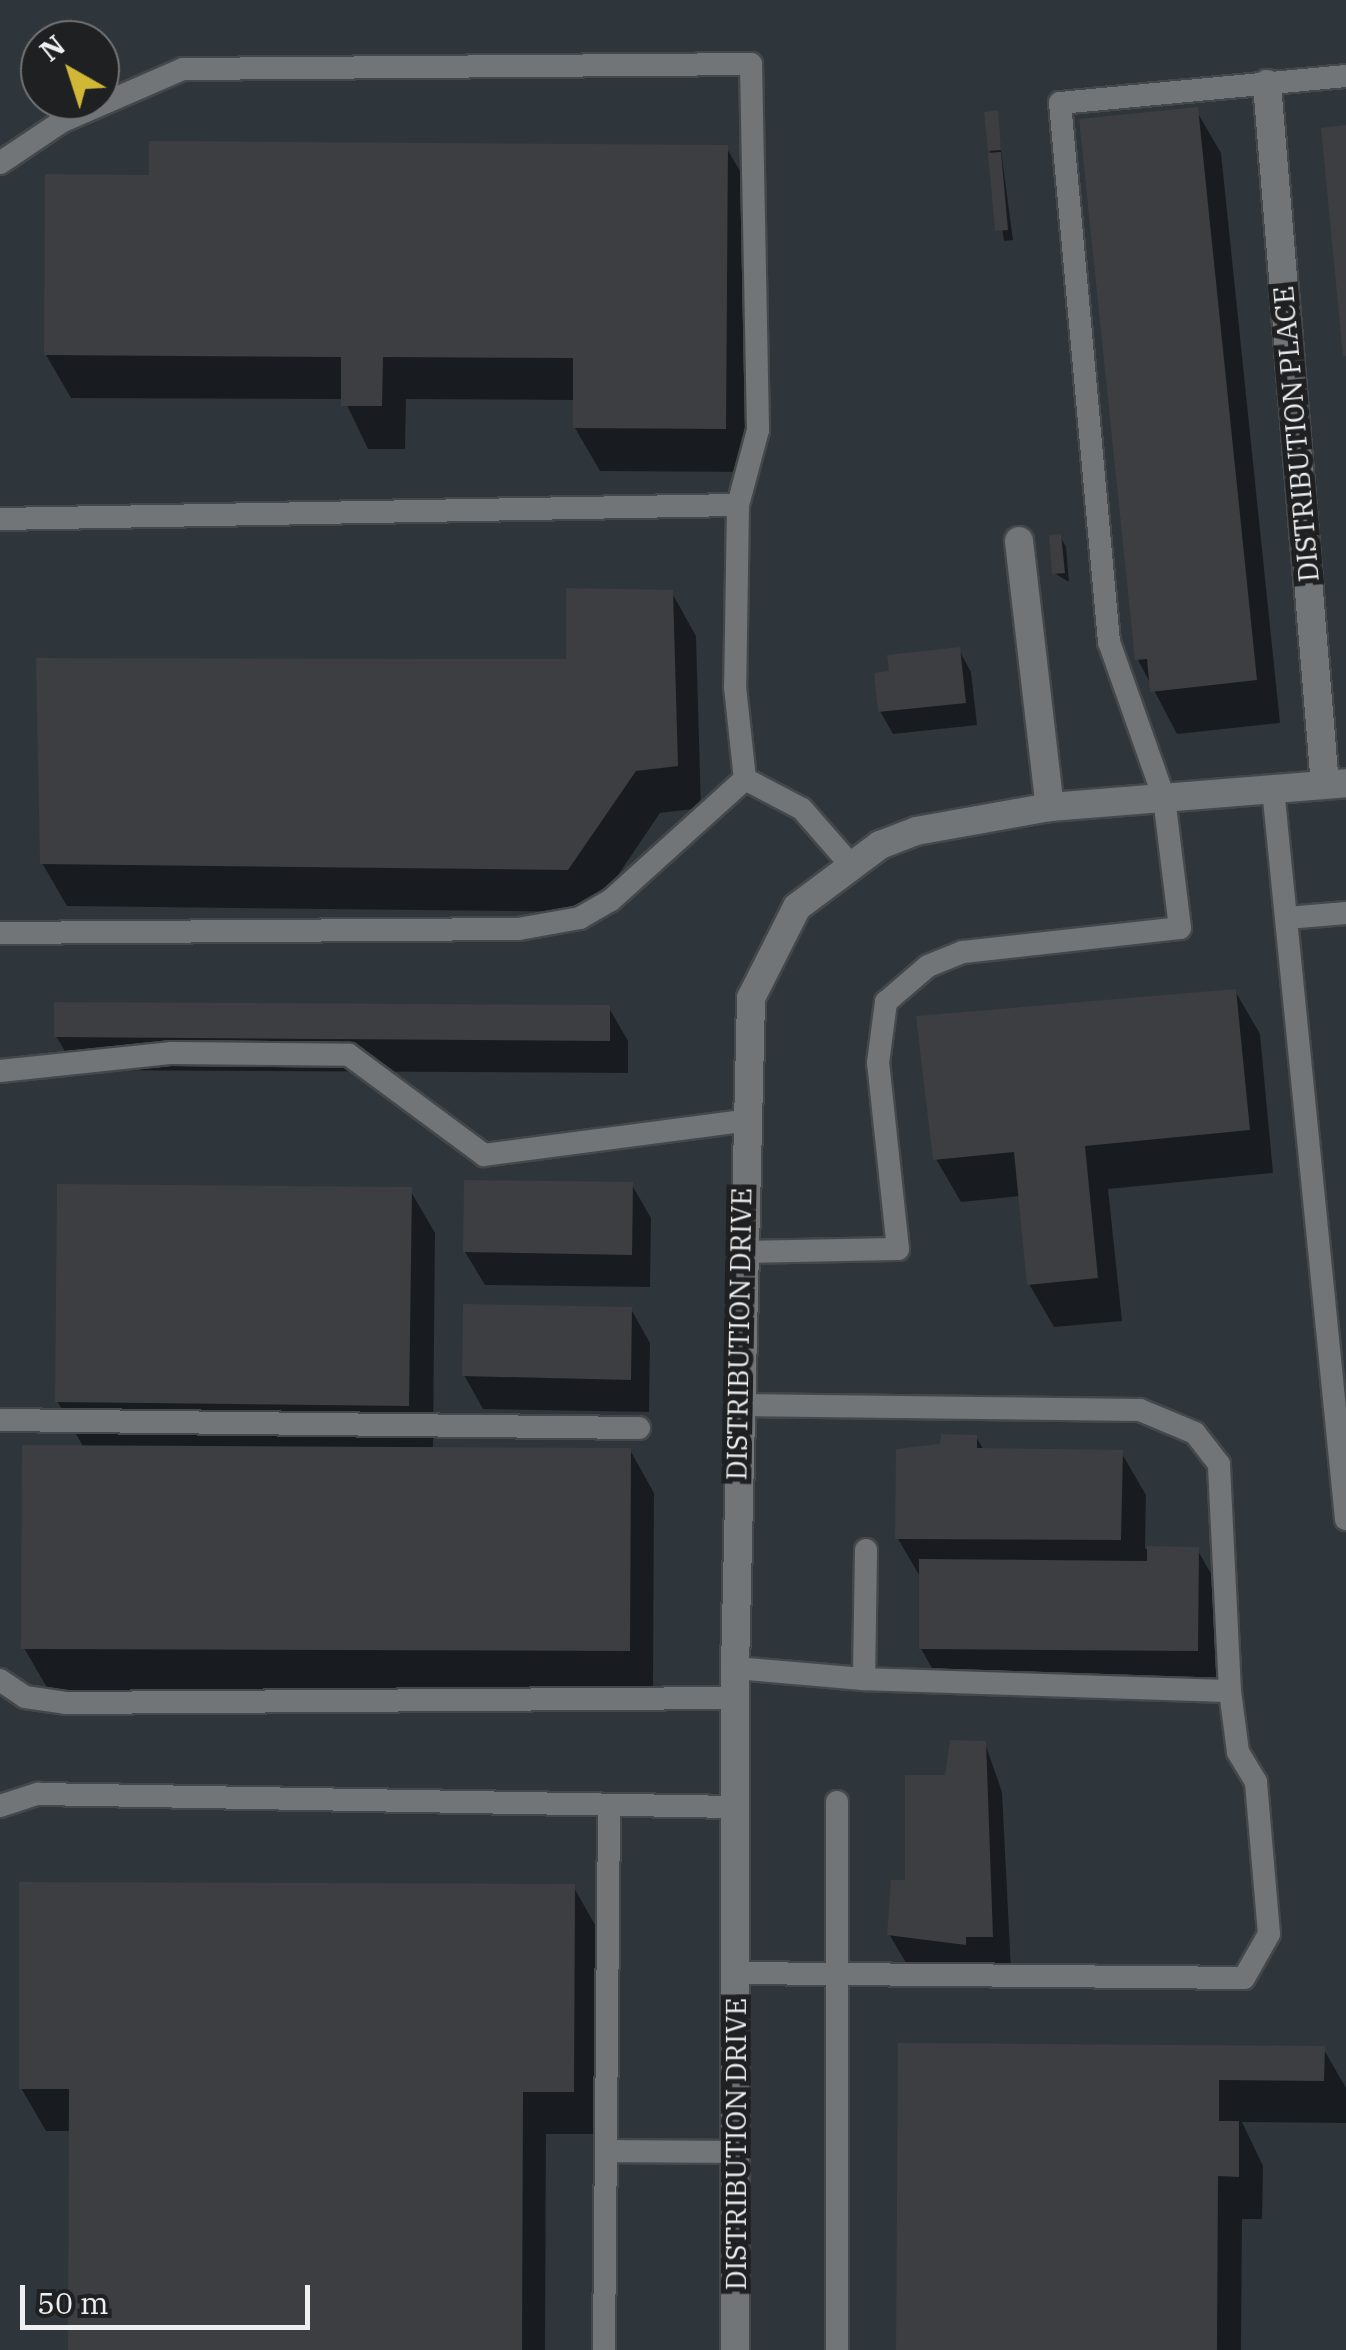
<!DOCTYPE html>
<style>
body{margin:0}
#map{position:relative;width:1346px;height:2350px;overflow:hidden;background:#272a2c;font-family:"IBM Plex Serif",serif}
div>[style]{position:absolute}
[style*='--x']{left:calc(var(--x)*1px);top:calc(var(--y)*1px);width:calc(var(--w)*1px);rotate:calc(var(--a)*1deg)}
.built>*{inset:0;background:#2e363c}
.shadow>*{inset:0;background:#0007}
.building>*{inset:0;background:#3c3e41}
.roads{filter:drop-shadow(2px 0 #45484a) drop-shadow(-2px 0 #45484a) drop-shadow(0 2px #45484a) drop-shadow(0 -2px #45484a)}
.service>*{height:22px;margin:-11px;padding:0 11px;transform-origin:11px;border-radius:11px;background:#727578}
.minor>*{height:28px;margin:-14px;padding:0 14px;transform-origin:14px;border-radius:14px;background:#727578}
span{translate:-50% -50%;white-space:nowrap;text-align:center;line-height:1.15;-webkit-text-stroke:10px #1e2022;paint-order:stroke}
.street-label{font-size:28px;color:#edeff0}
.north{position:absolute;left:20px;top:20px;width:100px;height:100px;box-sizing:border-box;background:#1e2022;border:2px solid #717374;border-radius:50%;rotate:321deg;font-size:28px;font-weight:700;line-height:40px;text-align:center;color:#edeff0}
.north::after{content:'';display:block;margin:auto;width:35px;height:45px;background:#d1b736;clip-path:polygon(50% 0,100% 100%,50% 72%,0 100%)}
.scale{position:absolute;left:20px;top:2285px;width:290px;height:45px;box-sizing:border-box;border:5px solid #edeff0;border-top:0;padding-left:12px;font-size:30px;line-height:35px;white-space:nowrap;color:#edeff0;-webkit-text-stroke:8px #1e2022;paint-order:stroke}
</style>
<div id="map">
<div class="built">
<div style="clip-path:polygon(evenodd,0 0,1346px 0,1346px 2350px,0 2350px,0 0,40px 40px,100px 40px,100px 100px,40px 100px,40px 40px)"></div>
</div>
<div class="shadow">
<div style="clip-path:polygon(1196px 110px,1221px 153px,1280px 723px,1177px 734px,1138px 660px)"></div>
<div style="clip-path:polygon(996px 113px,1013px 240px,1004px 241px,990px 150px)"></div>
<div style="clip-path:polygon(726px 147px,751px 190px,750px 472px,600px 471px,575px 428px,576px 400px,406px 399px,405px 449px,368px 449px,344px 399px,71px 398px,46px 355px,152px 178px)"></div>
<div style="clip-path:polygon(1060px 536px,1066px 547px,1069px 582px,1054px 573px)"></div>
<div style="clip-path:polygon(672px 593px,696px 636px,701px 808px,660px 813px,593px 912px,67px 906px,42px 863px,569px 662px)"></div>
<div style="clip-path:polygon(959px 650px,971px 672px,977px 725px,893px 734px,880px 711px)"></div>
<div style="clip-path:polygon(1235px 991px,1260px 1034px,1273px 1173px,1108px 1189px,1122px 1321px,1054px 1327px,1029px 1284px,1020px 1196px,961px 1202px,936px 1159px)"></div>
<div style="clip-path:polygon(609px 1008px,628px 1041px,628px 1073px,76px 1070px,56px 1036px)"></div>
<div style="clip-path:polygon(632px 1185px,651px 1218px,650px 1287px,485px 1285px,465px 1252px)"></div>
<div style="clip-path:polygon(410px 1190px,435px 1233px,433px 1449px,630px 1450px,654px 1493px,653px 1694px,49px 1691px,24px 1648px,84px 1448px,57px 1401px)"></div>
<div style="clip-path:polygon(631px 1309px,650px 1343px,649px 1412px,483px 1409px,464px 1375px)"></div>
<div style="clip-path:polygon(976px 1437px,984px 1450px,1121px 1452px,1146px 1495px,1145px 1549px,1197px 1549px,1222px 1593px,1221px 1694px,946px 1692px,921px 1649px,922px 1580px,898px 1539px,943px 1447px)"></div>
<div style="clip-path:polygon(985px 1743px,1002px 1792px,1011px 1970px,909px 1968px,889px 1934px,947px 1777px)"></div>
<div style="clip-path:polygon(573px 1886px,598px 1930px,597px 2134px,546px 2134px,545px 2350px,71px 2350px,71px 2131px,46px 2131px,21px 2088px)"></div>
<div style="clip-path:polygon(900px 2045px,1323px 2048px,1346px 2088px,1346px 2123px,1242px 2122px,1263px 2166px,1262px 2219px,1242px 2219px,1241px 2350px,898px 2350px)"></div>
</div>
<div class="building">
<div style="clip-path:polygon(1198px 107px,1257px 680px,1150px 692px,1147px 659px,1135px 660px,1079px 119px)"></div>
<div style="clip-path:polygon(998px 110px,1001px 150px,988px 151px,984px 112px)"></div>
<div style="clip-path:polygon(1346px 125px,1346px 356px,1343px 356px,1321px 128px)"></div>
<div style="clip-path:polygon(149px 141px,728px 145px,726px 429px,573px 428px,573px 358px,383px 357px,382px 406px,341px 406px,341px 357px,44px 355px,45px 174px,149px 175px)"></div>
<div style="clip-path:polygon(1001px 152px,1008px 230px,995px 231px,988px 153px)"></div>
<div style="clip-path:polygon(1061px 534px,1065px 573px,1052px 574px,1049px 535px)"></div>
<div style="clip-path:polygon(566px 588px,673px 590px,678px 766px,636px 771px,568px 870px,40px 864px,36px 658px,566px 659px)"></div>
<div style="clip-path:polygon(960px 647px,966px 703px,878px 712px,874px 673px,889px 671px,887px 655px)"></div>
<div style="clip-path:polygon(1236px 989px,1250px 1130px,1085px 1146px,1098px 1278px,1027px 1285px,1014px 1152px,933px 1160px,916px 1016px)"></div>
<div style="clip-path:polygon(54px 1002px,610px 1005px,610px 1041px,54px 1037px)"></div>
<div style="clip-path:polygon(464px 1180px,633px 1182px,632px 1255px,463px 1252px)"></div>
<div style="clip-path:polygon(57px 1184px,412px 1187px,409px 1406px,55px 1402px)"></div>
<div style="clip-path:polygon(463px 1304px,632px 1307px,631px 1380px,462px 1376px)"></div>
<div style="clip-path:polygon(941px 1434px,977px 1435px,977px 1448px,1123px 1450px,1121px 1540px,895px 1539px,896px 1449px,940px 1444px)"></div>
<div style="clip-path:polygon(22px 1445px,631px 1448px,630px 1651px,21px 1649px)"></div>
<div style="clip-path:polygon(1147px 1546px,1199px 1547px,1198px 1651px,919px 1649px,919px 1559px,1147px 1561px)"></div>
<div style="clip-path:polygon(950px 1740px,986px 1741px,993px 1937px,966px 1937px,966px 1945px,887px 1935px,891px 1880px,905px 1880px,905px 1775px,945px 1775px)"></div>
<div style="clip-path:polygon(19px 1882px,575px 1884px,574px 2092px,523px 2092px,522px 2350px,68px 2350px,69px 2089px,19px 2089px)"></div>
<div style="clip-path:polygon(898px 2043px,1325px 2046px,1324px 2081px,1219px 2080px,1219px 2121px,1239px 2121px,1239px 2177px,1218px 2176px,1217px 2350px,896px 2350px)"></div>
</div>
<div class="roads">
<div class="service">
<div style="--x:0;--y:163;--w:73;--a:-33.9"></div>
<div style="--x:61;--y:122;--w:133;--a:-23.5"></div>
<div style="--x:183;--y:69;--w:568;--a:-0.5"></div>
<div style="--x:751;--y:64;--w:366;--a:88.9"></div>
<div style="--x:758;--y:430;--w:78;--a:104.9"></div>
<div style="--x:738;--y:505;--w:182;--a:90.9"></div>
<div style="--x:735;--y:687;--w:93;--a:83.8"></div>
<div style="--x:745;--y:779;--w:181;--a:137.9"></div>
<div style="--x:611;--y:900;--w:36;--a:150"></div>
<div style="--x:580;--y:918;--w:63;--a:169.9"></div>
<div style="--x:518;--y:929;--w:518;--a:179.56"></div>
<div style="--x:0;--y:519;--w:738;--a:-1.09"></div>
<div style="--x:745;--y:779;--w:64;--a:27.8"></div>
<div style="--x:802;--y:809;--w:73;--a:48.9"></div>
<div style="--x:1273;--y:789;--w:734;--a:84.29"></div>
<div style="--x:1287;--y:918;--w:59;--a:-4.8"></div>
<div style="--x:0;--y:1071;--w:173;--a:-6"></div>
<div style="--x:172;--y:1053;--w:177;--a:0.6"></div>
<div style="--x:349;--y:1055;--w:168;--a:36.5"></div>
<div style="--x:484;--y:1155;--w:260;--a:-7.5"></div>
<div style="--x:740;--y:1252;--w:158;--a:-1.1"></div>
<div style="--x:898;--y:1249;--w:187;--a:-96.1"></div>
<div style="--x:878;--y:1063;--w:62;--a:-82.5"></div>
<div style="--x:886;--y:1002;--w:55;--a:-40.6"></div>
<div style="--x:928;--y:966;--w:38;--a:-22"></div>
<div style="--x:963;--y:952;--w:218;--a:-6.3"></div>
<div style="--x:1180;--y:928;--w:131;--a:-97"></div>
<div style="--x:1164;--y:798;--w:165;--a:-109.4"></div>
<div style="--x:1109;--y:642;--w:541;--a:-95.19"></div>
<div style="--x:1060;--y:103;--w:287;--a:-5.4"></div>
<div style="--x:0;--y:1420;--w:639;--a:0.72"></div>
<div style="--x:735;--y:1668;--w:129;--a:4.9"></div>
<div style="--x:864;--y:1679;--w:129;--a:-89.1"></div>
<div style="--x:864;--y:1679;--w:366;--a:1.9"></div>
<div style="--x:0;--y:1680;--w:30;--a:34"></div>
<div style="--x:25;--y:1697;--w:41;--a:8.3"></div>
<div style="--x:66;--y:1703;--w:669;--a:-0.43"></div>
<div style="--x:837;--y:1802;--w:548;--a:90"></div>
<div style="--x:0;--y:1806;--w:40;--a:-18"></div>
<div style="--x:38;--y:1794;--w:698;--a:1.07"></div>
<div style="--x:736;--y:1973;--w:508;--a:0.56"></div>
<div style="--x:1244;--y:1978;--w:51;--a:-60.4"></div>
<div style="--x:1269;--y:1934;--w:153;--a:-94.9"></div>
<div style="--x:1256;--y:1782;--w:35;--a:-121"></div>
<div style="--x:1238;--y:1752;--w:62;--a:-97.5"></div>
<div style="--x:1230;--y:1691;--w:227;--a:-92.8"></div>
<div style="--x:1219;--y:1464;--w:39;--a:-128"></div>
<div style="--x:1195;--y:1433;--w:60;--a:-157.3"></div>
<div style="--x:1140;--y:1410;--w:402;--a:-179.3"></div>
<div style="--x:606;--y:2151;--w:130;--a:0.4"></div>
<div style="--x:604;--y:2350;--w:544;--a:-89.47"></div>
</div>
<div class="minor">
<div style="--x:1267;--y:84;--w:703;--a:85.27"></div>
<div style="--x:1019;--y:541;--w:268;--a:83.4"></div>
<div style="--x:735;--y:2350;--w:682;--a:-90"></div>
<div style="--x:735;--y:1668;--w:670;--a:-88.63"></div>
<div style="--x:751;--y:998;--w:102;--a:-63.2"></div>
<div style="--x:797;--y:907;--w:104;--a:-36.8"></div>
<div style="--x:880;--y:845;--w:39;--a:-21"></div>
<div style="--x:916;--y:831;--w:136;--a:-10.2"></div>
<div style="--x:1050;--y:807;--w:297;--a:-4.6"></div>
</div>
</div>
<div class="street-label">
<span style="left:1296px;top:434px;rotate:-95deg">DISTRIBUTION PLACE</span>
<span style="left:739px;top:1334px;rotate:-89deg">DISTRIBUTION DRIVE</span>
<span style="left:736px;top:2144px;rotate:-90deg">DISTRIBUTION DRIVE</span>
</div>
<div class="north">N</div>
<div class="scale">50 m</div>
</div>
